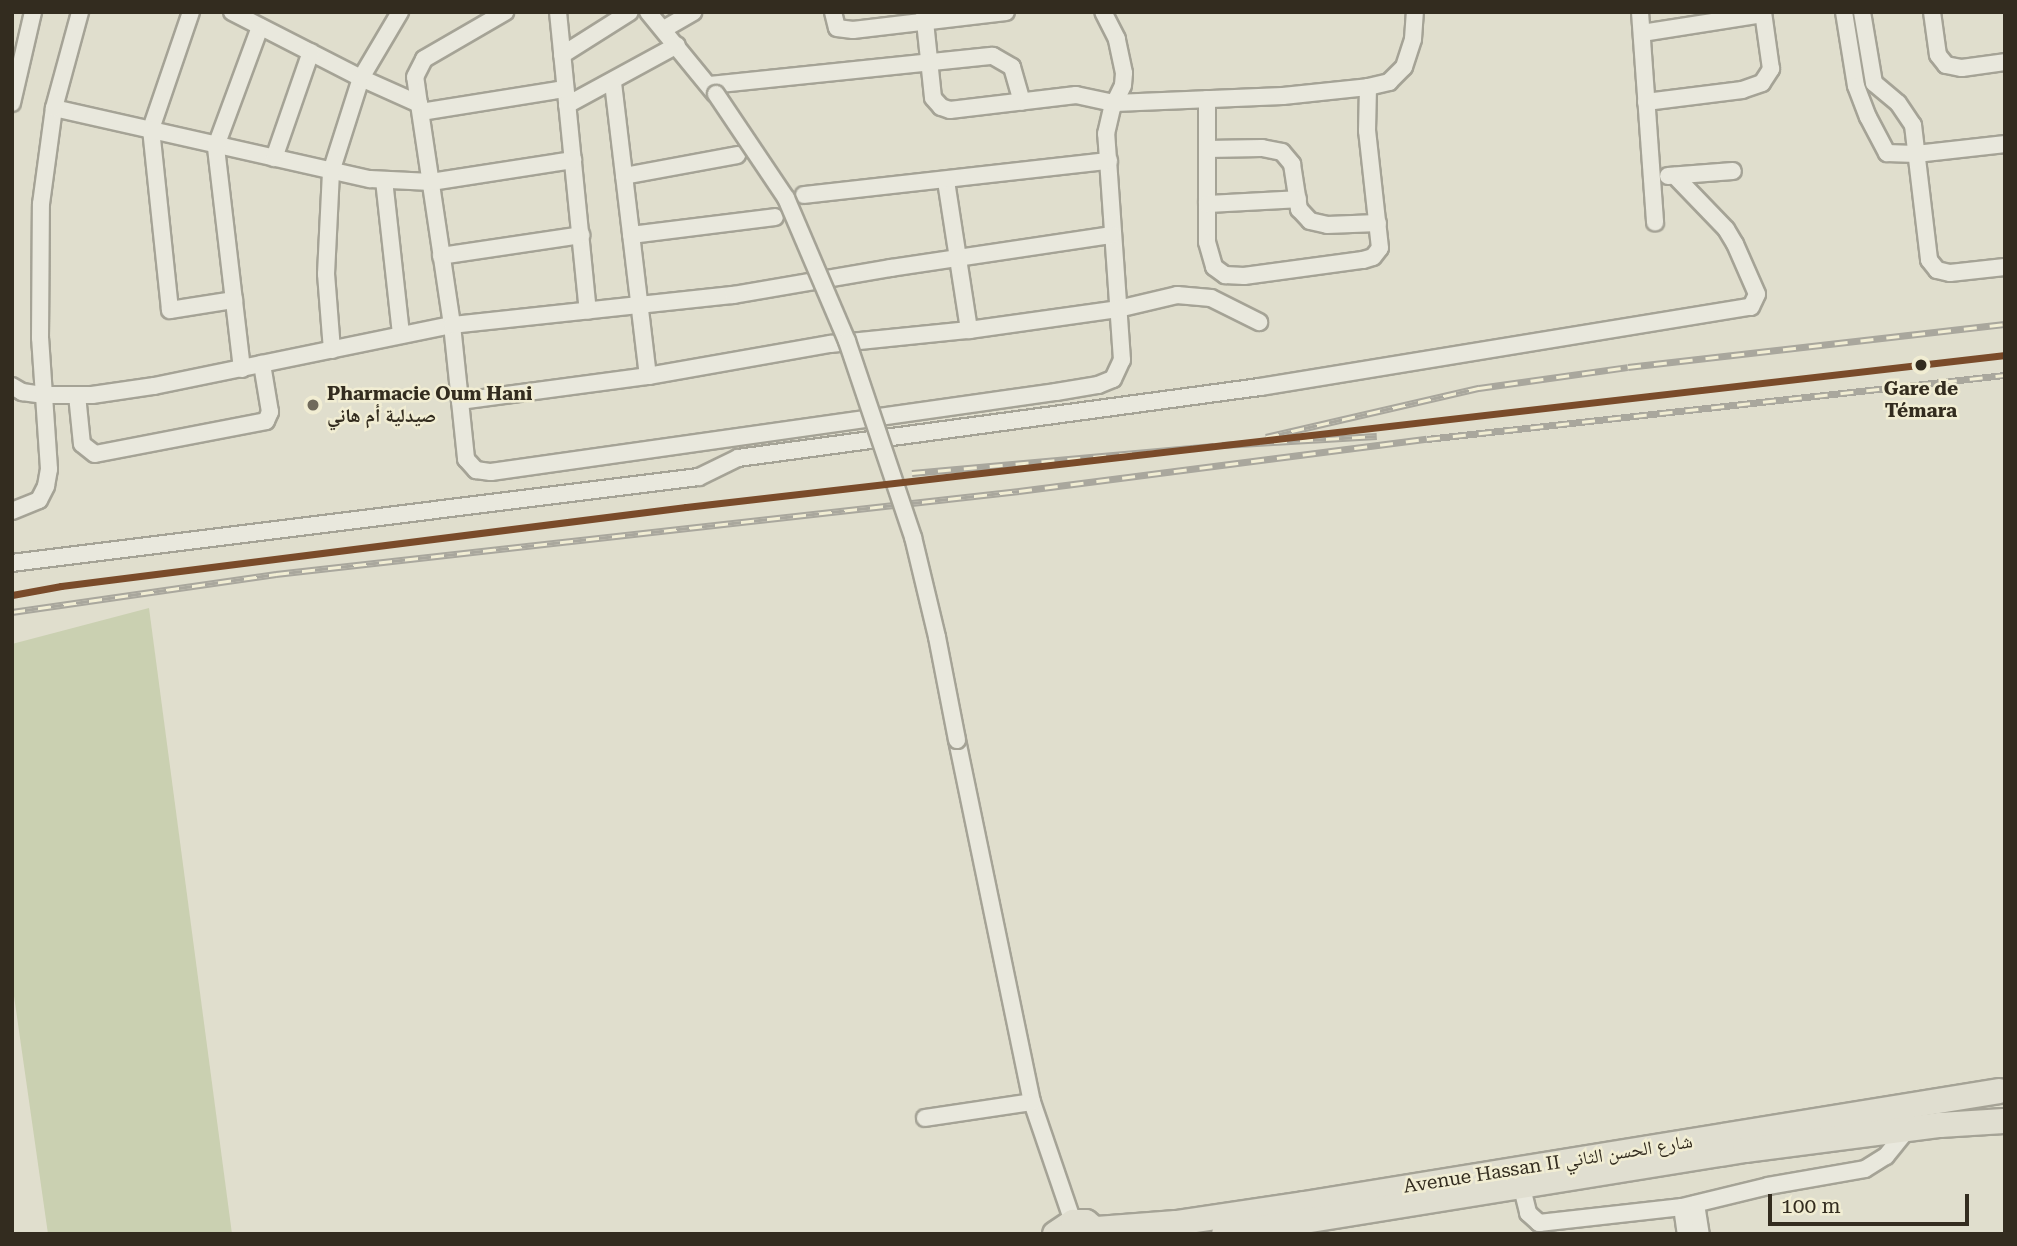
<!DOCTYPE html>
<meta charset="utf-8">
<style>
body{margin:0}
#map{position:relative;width:2017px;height:1246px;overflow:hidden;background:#e0decd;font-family:"Roboto Serif","Noto Naskh Arabic",serif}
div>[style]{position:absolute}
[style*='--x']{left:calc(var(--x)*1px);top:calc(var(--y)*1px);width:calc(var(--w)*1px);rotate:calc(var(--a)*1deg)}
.green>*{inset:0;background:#cad0b1}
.roads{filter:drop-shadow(2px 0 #a5a396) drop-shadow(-2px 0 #a5a396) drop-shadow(0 2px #a5a396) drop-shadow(0 -2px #a5a396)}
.street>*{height:16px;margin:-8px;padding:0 8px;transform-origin:8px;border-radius:8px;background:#e9e8dd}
.primary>*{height:24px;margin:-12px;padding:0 12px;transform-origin:12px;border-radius:12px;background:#e0ded0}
.rail>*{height:7px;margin-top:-3.5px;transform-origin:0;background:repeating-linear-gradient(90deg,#f1edd3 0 13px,#a9a79d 0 26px);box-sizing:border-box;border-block:2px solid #a9a79d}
.bridges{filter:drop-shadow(2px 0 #a5a396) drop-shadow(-2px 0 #a5a396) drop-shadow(0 2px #a5a396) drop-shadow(0 -2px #a5a396)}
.street-bridge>*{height:16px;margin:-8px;padding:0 8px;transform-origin:8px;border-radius:8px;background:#e9e8dd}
.rail-1>*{height:7px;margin:-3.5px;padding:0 3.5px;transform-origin:3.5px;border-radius:3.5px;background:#7a4b2a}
.dots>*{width:19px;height:19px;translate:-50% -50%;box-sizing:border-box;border:4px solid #f1edd3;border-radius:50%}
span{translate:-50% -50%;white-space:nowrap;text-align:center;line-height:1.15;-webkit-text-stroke:5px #f1edd3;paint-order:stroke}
.stop-label{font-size:19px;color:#332c1f;font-weight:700}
.poi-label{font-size:19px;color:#332c1f;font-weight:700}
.left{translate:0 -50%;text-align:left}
.street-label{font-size:19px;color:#332c1f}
.frame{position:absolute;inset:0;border:14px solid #332c1f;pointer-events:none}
.scale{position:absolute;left:1768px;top:1194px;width:201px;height:32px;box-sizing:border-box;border:4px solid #332c1f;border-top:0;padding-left:9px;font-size:21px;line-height:24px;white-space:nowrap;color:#332c1f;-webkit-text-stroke:5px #f1edd3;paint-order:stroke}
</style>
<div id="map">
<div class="green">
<div style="clip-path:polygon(149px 608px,232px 1234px,48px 1234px,12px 982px,12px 644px)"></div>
</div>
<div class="roads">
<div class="street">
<div style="--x:191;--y:12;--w:124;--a:108.9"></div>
<div style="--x:151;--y:129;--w:182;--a:84"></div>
<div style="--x:170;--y:310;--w:65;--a:-8.9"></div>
<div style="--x:232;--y:12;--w:145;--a:27.1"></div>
<div style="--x:361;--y:78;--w:64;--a:24.1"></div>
<div style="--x:419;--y:104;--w:223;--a:81.5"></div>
<div style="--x:452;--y:325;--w:135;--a:84"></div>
<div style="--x:466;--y:459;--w:15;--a:48"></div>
<div style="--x:476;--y:470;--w:15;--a:8"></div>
<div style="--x:491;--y:472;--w:571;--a:-8.06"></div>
<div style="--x:1056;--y:392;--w:43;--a:-9.5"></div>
<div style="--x:1098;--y:385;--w:16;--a:-22"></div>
<div style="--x:1113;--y:379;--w:21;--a:-65"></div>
<div style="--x:1122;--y:360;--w:227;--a:-94"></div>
<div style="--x:1106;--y:134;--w:27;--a:-77"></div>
<div style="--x:1112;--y:108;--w:25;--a:-64"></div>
<div style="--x:1123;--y:85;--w:12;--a:-85"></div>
<div style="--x:1124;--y:73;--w:35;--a:-102"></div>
<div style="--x:1117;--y:39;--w:30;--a:-117"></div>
<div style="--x:558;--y:12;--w:300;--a:84.3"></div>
<div style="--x:648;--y:12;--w:106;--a:50.7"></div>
<div style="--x:833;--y:12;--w:16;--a:76"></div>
<div style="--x:837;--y:28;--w:16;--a:7"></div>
<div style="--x:853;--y:30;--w:154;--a:-6.7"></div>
<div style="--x:924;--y:12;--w:86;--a:84"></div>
<div style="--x:933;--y:98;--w:12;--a:48"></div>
<div style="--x:941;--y:107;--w:9;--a:18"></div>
<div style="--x:950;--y:110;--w:127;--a:-6.8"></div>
<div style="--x:1076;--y:95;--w:40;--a:12"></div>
<div style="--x:1115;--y:103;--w:168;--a:-2.4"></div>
<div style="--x:1283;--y:96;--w:85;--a:-6"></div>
<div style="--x:1368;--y:87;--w:22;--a:-13"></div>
<div style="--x:1389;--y:82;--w:21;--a:-45"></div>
<div style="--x:1404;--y:67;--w:29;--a:-72"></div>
<div style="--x:1413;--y:39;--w:27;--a:-86"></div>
<div style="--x:1640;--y:12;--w:211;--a:85.9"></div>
<div style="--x:1844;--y:12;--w:75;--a:80.8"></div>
<div style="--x:1856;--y:86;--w:33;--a:69"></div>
<div style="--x:1868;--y:117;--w:41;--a:62.2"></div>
<div style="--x:1887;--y:153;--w:29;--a:2"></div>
<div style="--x:1916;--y:154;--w:90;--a:-6.4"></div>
<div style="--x:1862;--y:12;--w:72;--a:80.4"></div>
<div style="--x:1874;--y:83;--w:31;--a:40"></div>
<div style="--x:1898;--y:103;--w:27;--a:56"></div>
<div style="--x:1913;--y:125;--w:136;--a:83.2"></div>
<div style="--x:1929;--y:260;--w:13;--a:51"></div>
<div style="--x:1937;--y:270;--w:13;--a:13"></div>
<div style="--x:1950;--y:273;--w:55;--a:-6.2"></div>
<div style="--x:1932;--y:12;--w:43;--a:82.1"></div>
<div style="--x:1938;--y:55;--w:13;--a:51"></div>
<div style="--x:1946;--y:65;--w:16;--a:11"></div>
<div style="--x:1962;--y:68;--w:43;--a:-7.9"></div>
<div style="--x:664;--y:29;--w:34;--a:-30"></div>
<div style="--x:1642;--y:33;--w:122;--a:-8.9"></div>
<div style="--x:562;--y:55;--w:80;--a:-32.3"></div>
<div style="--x:613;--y:83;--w:295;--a:83.2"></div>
<div style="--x:710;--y:85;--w:284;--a:-5.9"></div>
<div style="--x:993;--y:56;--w:22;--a:30"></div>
<div style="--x:1012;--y:67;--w:36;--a:74"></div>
<div style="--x:1207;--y:99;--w:143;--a:90"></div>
<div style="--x:1207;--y:242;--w:26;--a:74"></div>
<div style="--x:1214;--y:267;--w:14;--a:36"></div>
<div style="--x:1225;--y:275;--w:19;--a:3"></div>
<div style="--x:1244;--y:276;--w:120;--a:-7.7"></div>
<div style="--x:1363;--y:260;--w:10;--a:-17"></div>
<div style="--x:1373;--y:257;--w:11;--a:-52"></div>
<div style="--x:1380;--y:248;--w:118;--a:-96.3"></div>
<div style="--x:1367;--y:131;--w:44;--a:-88.7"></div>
<div style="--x:1646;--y:102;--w:97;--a:-7.1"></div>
<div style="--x:1742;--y:90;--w:21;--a:-19"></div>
<div style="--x:1762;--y:83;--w:17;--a:-57"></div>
<div style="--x:1771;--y:69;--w:58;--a:-98"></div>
<div style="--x:12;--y:103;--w:93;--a:-77"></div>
<div style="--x:419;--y:104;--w:27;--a:-98"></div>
<div style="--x:415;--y:77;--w:20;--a:-63"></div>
<div style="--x:424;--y:59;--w:94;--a:-30.1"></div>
<div style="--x:567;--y:105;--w:125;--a:-28.6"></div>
<div style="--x:54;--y:108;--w:324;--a:12.7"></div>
<div style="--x:370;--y:179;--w:61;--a:2.8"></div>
<div style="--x:431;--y:182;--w:144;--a:-8.8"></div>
<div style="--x:421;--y:112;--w:146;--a:-9.1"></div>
<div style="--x:1207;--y:149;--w:55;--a:-1"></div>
<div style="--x:1262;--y:148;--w:20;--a:11"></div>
<div style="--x:1282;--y:152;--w:16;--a:50"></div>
<div style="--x:1292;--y:164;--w:46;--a:81.2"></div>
<div style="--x:1299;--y:209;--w:16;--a:47"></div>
<div style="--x:1310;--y:221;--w:17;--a:13"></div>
<div style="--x:1327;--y:225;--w:51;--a:-2.2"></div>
<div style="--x:274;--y:158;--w:112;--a:-70.8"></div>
<div style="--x:624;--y:176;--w:115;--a:-10.5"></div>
<div style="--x:1668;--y:176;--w:65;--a:-4.4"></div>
<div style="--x:384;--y:180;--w:156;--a:83.7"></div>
<div style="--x:946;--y:181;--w:151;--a:81.2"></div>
<div style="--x:804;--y:195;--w:307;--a:-6.4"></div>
<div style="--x:1207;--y:204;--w:91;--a:-3.1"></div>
<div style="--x:631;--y:235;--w:145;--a:-7.1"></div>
<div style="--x:441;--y:256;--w:142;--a:-8.5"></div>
<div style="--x:332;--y:350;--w:76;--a:-94.5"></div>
<div style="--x:326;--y:274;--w:102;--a:-87.2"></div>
<div style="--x:331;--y:172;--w:99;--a:-72.3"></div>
<div style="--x:361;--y:78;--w:77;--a:-59.4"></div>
<div style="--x:242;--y:369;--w:225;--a:-96.7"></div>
<div style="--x:216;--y:146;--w:127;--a:-69.7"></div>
<div style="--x:12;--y:386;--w:12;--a:31"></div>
<div style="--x:22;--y:392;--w:21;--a:8"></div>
<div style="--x:43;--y:395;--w:49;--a:0"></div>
<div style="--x:92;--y:395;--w:63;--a:-8.3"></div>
<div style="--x:154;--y:386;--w:304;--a:-11.6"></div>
<div style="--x:452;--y:325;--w:283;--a:-6.1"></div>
<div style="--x:733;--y:295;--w:160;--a:-9.7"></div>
<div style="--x:891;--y:268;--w:224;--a:-8.5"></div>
<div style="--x:77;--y:395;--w:49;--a:84.2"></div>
<div style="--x:82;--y:444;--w:16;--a:38"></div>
<div style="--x:95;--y:454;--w:174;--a:-10.9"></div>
<div style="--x:266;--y:421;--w:10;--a:-66"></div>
<div style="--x:270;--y:412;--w:49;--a:-99.5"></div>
<div style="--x:460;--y:401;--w:190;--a:-7.6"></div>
<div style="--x:648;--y:376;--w:185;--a:-10"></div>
<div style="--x:830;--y:344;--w:140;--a:-5.8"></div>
<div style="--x:969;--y:330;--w:150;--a:-8"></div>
<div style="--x:1118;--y:309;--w:61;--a:-13.3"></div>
<div style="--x:1177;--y:295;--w:34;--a:5"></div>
<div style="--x:1211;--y:298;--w:54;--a:26.6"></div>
<div style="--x:12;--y:511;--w:29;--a:-22"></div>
<div style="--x:39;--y:500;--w:16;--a:-63"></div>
<div style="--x:46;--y:486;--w:17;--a:-80"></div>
<div style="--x:49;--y:469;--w:131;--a:-93.9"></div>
<div style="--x:40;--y:338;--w:134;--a:-89.6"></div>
<div style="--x:41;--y:204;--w:97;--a:-82.3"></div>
<div style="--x:54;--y:108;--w:99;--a:-74.8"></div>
<div style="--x:12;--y:563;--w:692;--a:-7.14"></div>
<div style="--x:699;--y:477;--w:43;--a:-26"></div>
<div style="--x:738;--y:458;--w:527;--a:-7.75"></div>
<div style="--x:1260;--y:387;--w:497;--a:-9.3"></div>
<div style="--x:1751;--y:307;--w:14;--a:-65"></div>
<div style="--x:1757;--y:294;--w:55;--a:-113.7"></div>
<div style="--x:1735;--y:244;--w:17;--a:-121"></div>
<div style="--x:1726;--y:229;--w:74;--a:-133.9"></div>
<div style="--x:957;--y:740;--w:370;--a:78.3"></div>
<div style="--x:1032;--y:1102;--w:127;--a:71.1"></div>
<div style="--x:925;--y:1118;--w:108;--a:-8.5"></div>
<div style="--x:1521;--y:1184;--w:30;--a:76"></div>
<div style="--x:1528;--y:1213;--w:15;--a:42"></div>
<div style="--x:1539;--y:1223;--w:144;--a:-6.4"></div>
<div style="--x:1682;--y:1207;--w:89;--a:-13.7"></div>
<div style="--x:1768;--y:1186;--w:98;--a:-9.9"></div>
<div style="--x:1865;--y:1169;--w:25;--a:-32"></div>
<div style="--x:1886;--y:1156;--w:35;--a:-51"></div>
<div style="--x:1696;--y:1204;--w:30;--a:81"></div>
<div style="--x:1682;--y:1207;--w:27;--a:82"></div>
</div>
<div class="primary">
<div style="--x:1097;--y:1229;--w:79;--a:-4.3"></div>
<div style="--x:1176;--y:1223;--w:129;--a:-8.4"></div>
<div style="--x:1304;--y:1204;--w:704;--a:-9.23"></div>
<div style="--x:1055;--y:1234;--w:22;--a:-34"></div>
<div style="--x:1073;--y:1222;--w:13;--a:0"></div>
<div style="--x:1086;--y:1222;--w:19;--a:39"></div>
<div style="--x:1224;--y:1234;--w:528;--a:-9.16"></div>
<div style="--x:1745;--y:1150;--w:197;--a:-7.3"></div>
<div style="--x:1940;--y:1125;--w:64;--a:-3.6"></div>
</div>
</div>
<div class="rail">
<div style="--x:1266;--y:437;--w:219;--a:-13"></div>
<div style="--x:1479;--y:388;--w:150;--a:-8"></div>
<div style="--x:1628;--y:367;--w:379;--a:-6.5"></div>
<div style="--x:1222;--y:445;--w:155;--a:-3.3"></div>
<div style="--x:912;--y:473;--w:303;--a:-5.1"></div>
<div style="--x:12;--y:612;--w:267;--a:-8.2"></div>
<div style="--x:276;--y:574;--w:748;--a:-6.37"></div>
<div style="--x:1019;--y:491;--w:411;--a:-7.3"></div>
<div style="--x:1427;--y:439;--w:582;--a:-6.32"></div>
</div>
<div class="bridges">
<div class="street-bridge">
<div style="--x:716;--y:94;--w:125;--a:56.1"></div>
<div style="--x:786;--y:198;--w:155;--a:66.9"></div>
<div style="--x:847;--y:341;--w:207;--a:71.4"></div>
<div style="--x:913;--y:537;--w:103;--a:76.5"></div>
<div style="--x:937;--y:637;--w:105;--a:79"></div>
</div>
</div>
<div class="rail-1">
<div style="--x:12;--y:595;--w:50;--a:-10.4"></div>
<div style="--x:61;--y:586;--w:630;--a:-7.2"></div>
<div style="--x:686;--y:507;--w:1328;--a:-6.57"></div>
</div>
<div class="dots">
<div style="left:1921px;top:365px;background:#332c1f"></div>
<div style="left:313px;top:405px;background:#706a5c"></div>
</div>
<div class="stop-label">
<span style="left:1921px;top:400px">Gare de<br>Témara</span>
</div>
<div class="poi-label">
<span class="left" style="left:327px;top:405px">Pharmacie Oum Hani<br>صيدلية أم هاني</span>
</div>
<div class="street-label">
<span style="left:1548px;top:1164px;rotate:-9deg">Avenue Hassan II شارع الحسن الثاني</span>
</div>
<div class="frame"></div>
<div class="scale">100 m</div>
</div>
